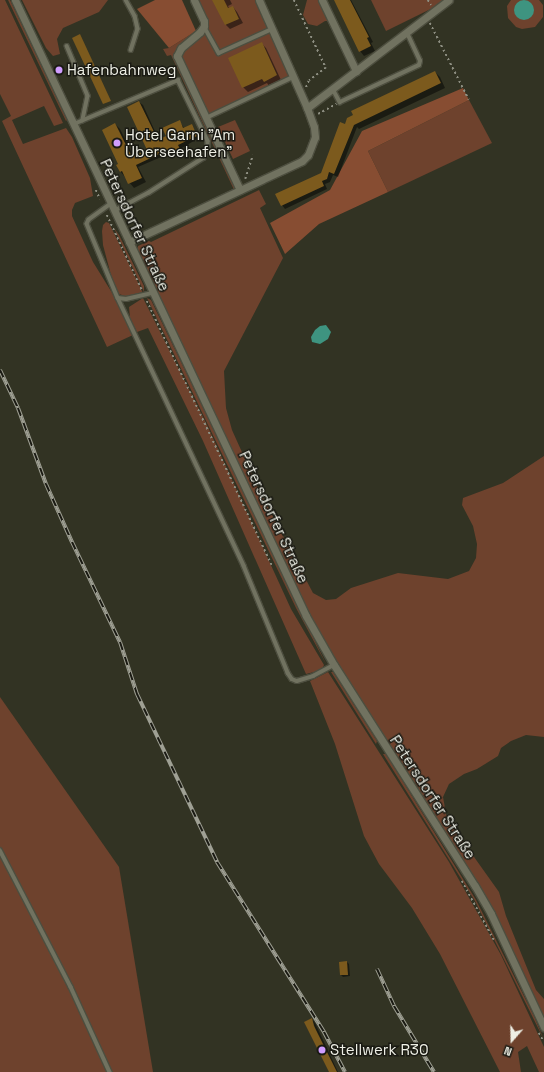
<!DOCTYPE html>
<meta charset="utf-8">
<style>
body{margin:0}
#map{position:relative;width:544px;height:1072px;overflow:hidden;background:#323323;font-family:"Space Grotesk",sans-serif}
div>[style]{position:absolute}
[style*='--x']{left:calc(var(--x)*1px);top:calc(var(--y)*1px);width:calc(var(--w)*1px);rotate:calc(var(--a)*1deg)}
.green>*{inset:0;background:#6e422d}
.forest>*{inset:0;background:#874d32}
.water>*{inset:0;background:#3e9480}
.round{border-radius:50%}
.shadow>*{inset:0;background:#0007}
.building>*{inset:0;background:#7c5a1d}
.path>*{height:1.5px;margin-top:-0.75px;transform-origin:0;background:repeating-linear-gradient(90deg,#8e8f82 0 2px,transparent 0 5px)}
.roads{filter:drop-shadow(1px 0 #4d4e3f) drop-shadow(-1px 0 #4d4e3f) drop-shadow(0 1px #4d4e3f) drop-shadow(0 -1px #4d4e3f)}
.lane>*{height:3.5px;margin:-1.75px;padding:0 1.75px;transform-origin:1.75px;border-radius:1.75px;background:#717260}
.street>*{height:7px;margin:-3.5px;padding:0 3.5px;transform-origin:3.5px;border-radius:3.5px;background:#717260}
.rail>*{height:4px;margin-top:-2px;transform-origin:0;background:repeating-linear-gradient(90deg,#1a1a13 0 8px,#9fa094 0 16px);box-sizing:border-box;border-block:1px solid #9fa094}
.dots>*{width:11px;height:11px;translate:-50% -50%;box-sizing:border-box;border:2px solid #1a1a13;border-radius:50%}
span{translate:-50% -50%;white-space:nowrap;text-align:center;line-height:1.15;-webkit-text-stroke:3px #1a1a13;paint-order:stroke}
.poi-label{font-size:15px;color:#eeefe5}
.left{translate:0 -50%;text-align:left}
.street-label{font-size:15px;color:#eeefe5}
.north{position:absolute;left:492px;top:1020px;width:40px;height:40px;-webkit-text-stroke:3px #1a1a13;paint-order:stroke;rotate:200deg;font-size:11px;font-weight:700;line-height:16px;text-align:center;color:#eeefe5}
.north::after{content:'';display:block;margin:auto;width:14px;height:18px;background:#eeefe5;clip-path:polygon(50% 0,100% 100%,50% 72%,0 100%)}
</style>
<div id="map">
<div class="green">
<div style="clip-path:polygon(0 0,5px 0,63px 123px,54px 126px,44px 106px,12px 120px,23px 144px,66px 128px,72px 137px,90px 178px,93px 196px,75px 203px,72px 210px,72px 216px,93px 262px,119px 304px,133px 335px,107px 347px,2px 121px,11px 116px,0 94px)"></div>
<div style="clip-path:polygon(8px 0,10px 0,67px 120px,66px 121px)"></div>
<div style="clip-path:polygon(22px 0,108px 0,99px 12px,63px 28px,57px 39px,60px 54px,53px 56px,46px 48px)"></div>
<div style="clip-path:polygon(194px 0,259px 0,293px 77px,206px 118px,240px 190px,235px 192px,171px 55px,167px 56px,163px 49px,169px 48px,196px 31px,200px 32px,204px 26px)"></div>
<div style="clip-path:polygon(307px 0,322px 0,332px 21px,325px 21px,317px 26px,308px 24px,303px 15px)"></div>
<div style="clip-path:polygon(371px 0,449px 0,386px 31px)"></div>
<div style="clip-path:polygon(511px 0,539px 0,543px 5px,543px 17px,535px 27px,522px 29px,516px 27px,508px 18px,507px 6px)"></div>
<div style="clip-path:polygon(469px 100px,492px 143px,388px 192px,368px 151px)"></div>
<div style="clip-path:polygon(235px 120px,250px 151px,233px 159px,218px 127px)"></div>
<div style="clip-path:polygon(259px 190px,266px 204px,260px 208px,283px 258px,224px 371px,226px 408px,232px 430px,259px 490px,313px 593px,326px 600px,336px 599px,351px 588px,398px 573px,448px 579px,469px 571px,476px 558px,477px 544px,473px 526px,462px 505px,463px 498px,503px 483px,544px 456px,544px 737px,526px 735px,511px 741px,501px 748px,498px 756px,477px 769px,464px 774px,449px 784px,443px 797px,447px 819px,499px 892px,506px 916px,536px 990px,544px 999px,544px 1019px,511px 947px,472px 875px,354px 690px,316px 627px,137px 252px,138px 246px,149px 241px,151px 242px)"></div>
<div style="clip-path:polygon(106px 222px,109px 223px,143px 293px,128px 297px,119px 294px,111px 275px,103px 245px,102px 231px,103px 225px)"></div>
<div style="clip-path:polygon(114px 228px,119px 235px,144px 286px,144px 292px)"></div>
<div style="clip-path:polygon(143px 298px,207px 425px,291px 609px,324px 665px,322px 669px,318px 671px,306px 674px,203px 441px,148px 328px,137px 332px,130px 318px,129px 307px)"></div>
<div style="clip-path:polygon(147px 298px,151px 300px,184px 368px,326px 664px,296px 608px)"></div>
<div style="clip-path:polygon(328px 672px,449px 862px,501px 955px,544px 1047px,544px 1072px,539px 1072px,527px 1046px,518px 1052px,521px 1072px,500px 1072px,440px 954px,412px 908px,379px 864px,364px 836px,335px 744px,310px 681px)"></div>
<div style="clip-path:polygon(331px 672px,333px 672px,377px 741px,376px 744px)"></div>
<div style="clip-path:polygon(0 697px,119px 867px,153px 1072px,0 1072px)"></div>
<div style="clip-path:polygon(383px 754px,386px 754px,476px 900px,534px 1016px,544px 1040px,475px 901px)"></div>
</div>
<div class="forest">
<div style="clip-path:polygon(155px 0,182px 0,196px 31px,169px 48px,137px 9px)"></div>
<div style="clip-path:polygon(463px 88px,469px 100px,368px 151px,388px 192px,319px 224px,285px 254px,270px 223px,330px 190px,362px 131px)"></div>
</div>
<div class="water">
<div class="round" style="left:514px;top:0;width:20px;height:20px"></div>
<div style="clip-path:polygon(326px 325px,331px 332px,328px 339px,320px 344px,312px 342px,311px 337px,315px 330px,320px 326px)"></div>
</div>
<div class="shadow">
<div style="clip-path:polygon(214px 0,230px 0,232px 4px,228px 6px,229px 8px,233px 7px,237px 12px,243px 23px,230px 29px,226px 25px)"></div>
<div style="clip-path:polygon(335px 0,351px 0,373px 42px,371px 43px,375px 51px,364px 56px,360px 51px)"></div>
<div style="clip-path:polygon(261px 43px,266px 48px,281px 80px,269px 86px,267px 83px,248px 92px,243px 87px)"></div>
<div style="clip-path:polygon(435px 72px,440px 77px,445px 88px,359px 129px,357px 127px,338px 177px,333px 175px,330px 182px,325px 184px,327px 189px,285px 209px,282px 205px,322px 173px,346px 126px)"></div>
<div style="clip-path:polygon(139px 102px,143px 105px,159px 140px,167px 137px,179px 121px,184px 128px,191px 125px,199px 138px,180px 149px,182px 153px,177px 156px,175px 151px,138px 167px,146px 182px,134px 188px,120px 171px,115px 124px,120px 129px,134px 157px,148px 150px)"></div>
<div style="clip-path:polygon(347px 962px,349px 964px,350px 976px,343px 977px,341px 975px)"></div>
<div style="clip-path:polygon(312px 1019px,315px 1023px,338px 1072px,330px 1072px)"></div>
</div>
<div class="building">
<div style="clip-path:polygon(212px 0,224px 0,228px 8px,233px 6px,239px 19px,225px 25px)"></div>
<div style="clip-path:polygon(334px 0,350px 0,369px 37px,367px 38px,371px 46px,359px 52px)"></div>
<div style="clip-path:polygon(80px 34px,111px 101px,103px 104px,72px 38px)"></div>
<div style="clip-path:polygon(262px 42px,277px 75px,264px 82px,262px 79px,242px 88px,228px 58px)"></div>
<div style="clip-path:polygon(435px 71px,441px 83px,354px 125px,334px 174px,329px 172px,327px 179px,322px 181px,324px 186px,281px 206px,275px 194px,321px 173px,340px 122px,345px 124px,347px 118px,353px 115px,351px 111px)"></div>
<div style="clip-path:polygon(139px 101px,158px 140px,166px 136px,162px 128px,180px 120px,183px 128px,192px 124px,197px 136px,178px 145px,182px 153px,176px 155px,172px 148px,136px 165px,142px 178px,128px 184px,122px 171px,120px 172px,116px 165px,118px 164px,102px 130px,115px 123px,132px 157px,147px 150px,127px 107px)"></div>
<div style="clip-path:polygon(347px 961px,348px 975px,340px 975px,339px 962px)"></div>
<div style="clip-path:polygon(312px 1018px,314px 1026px,337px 1072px,329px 1072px,304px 1022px)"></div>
</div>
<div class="path">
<div style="--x:294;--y:0;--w:75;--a:64.8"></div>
<div style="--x:326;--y:68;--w:21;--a:143"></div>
<div style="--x:309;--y:81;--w:8;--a:113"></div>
<div style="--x:428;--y:0;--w:6;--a:59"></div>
<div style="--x:430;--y:23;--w:86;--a:63.1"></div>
<div style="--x:318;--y:114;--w:21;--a:-29"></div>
<div style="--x:245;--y:179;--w:25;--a:-72"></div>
<div style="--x:96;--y:190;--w:10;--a:66"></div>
<div style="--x:107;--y:215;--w:83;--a:65"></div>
<div style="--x:147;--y:301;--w:292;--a:64.7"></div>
<div style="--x:462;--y:881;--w:67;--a:61.5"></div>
<div style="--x:539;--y:1033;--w:10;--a:61"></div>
</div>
<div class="roads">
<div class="lane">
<div style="--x:126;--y:0;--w:18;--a:61"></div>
<div style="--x:135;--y:16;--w:13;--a:77"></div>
<div style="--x:138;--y:29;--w:22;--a:108"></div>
<div style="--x:204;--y:26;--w:31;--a:61"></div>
<div style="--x:219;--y:53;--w:58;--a:-24.4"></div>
<div style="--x:67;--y:46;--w:54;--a:67.2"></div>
<div style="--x:88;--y:96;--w:25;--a:102"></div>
<div style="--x:333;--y:89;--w:15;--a:62"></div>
<div style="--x:340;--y:102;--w:87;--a:-25.1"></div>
<div style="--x:419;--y:65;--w:4;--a:-76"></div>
<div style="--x:420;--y:61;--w:31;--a:-115"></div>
<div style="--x:206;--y:118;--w:96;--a:-25.2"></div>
<div style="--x:74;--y:124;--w:113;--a:-22.9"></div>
<div style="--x:178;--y:80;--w:68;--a:63.8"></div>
<div style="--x:208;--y:141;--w:10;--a:90"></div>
<div style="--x:208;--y:151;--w:8;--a:120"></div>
<div style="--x:204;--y:158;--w:65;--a:147.5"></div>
<div style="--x:149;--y:193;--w:38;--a:152"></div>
<div style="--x:111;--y:204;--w:27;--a:144"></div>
<div style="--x:89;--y:220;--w:4;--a:117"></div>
<div style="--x:87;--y:224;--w:80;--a:67.3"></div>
<div style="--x:118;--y:298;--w:8;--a:7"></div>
<div style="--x:126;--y:299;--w:28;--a:-13"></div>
<div style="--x:118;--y:298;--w:296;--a:64.8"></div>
<div style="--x:244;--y:566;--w:116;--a:67.6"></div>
<div style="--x:288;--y:673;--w:7;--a:56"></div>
<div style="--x:292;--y:679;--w:5;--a:22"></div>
<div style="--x:297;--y:681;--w:17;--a:-17"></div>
<div style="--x:313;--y:676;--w:24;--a:-28"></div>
<div style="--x:0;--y:850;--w:154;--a:62.6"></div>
<div style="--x:71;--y:987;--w:94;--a:65.4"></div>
</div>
<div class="street">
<div style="--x:15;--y:0;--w:681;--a:64.71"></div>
<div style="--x:306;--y:616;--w:56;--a:60.3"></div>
<div style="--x:334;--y:665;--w:262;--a:57.5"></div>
<div style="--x:475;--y:886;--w:32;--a:60"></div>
<div style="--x:491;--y:914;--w:125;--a:64.9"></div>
<div style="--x:194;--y:0;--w:23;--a:65"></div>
<div style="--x:204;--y:21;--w:5;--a:90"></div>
<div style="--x:204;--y:26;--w:7;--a:124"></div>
<div style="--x:200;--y:32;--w:25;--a:140"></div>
<div style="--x:181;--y:48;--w:9;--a:117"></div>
<div style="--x:177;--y:56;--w:148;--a:64.8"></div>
<div style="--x:259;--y:0;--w:118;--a:66"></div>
<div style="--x:322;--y:0;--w:79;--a:64.4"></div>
<div style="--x:129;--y:242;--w:191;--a:-25.1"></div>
<div style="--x:302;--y:161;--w:8;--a:-45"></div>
<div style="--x:308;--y:155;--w:19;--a:-69"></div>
<div style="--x:315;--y:137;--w:10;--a:-96"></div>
<div style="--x:314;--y:127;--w:20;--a:-110"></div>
<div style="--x:307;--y:108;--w:178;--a:-37.3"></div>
</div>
</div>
<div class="rail">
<div style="--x:0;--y:370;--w:42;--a:64.7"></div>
<div style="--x:18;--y:408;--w:81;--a:69.8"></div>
<div style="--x:46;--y:484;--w:64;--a:65.9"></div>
<div style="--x:72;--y:542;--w:111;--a:64.4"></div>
<div style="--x:120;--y:642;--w:55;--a:71.9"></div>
<div style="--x:137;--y:694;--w:186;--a:64.5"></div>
<div style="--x:217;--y:862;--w:201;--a:57.8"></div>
<div style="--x:324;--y:1032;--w:45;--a:62.3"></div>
<div style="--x:377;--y:969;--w:41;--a:65.3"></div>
<div style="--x:394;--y:1006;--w:77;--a:58.8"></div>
</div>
<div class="dots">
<div style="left:59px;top:70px;background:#d09dff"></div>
<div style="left:117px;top:143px;background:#d09dff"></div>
<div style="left:322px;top:1050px;background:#d09dff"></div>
</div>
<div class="poi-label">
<span class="left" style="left:67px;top:70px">Hafenbahnweg</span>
<span class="left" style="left:125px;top:143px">Hotel Garni "Am<br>Überseehafen"</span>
<span class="left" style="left:330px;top:1050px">Stellwerk R30</span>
</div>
<div class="street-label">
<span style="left:135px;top:225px;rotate:65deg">Petersdorfer Straße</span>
<span style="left:274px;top:517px;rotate:65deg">Petersdorfer Straße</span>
<span style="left:433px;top:797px;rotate:57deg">Petersdorfer Straße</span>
</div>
<div class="north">N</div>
</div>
